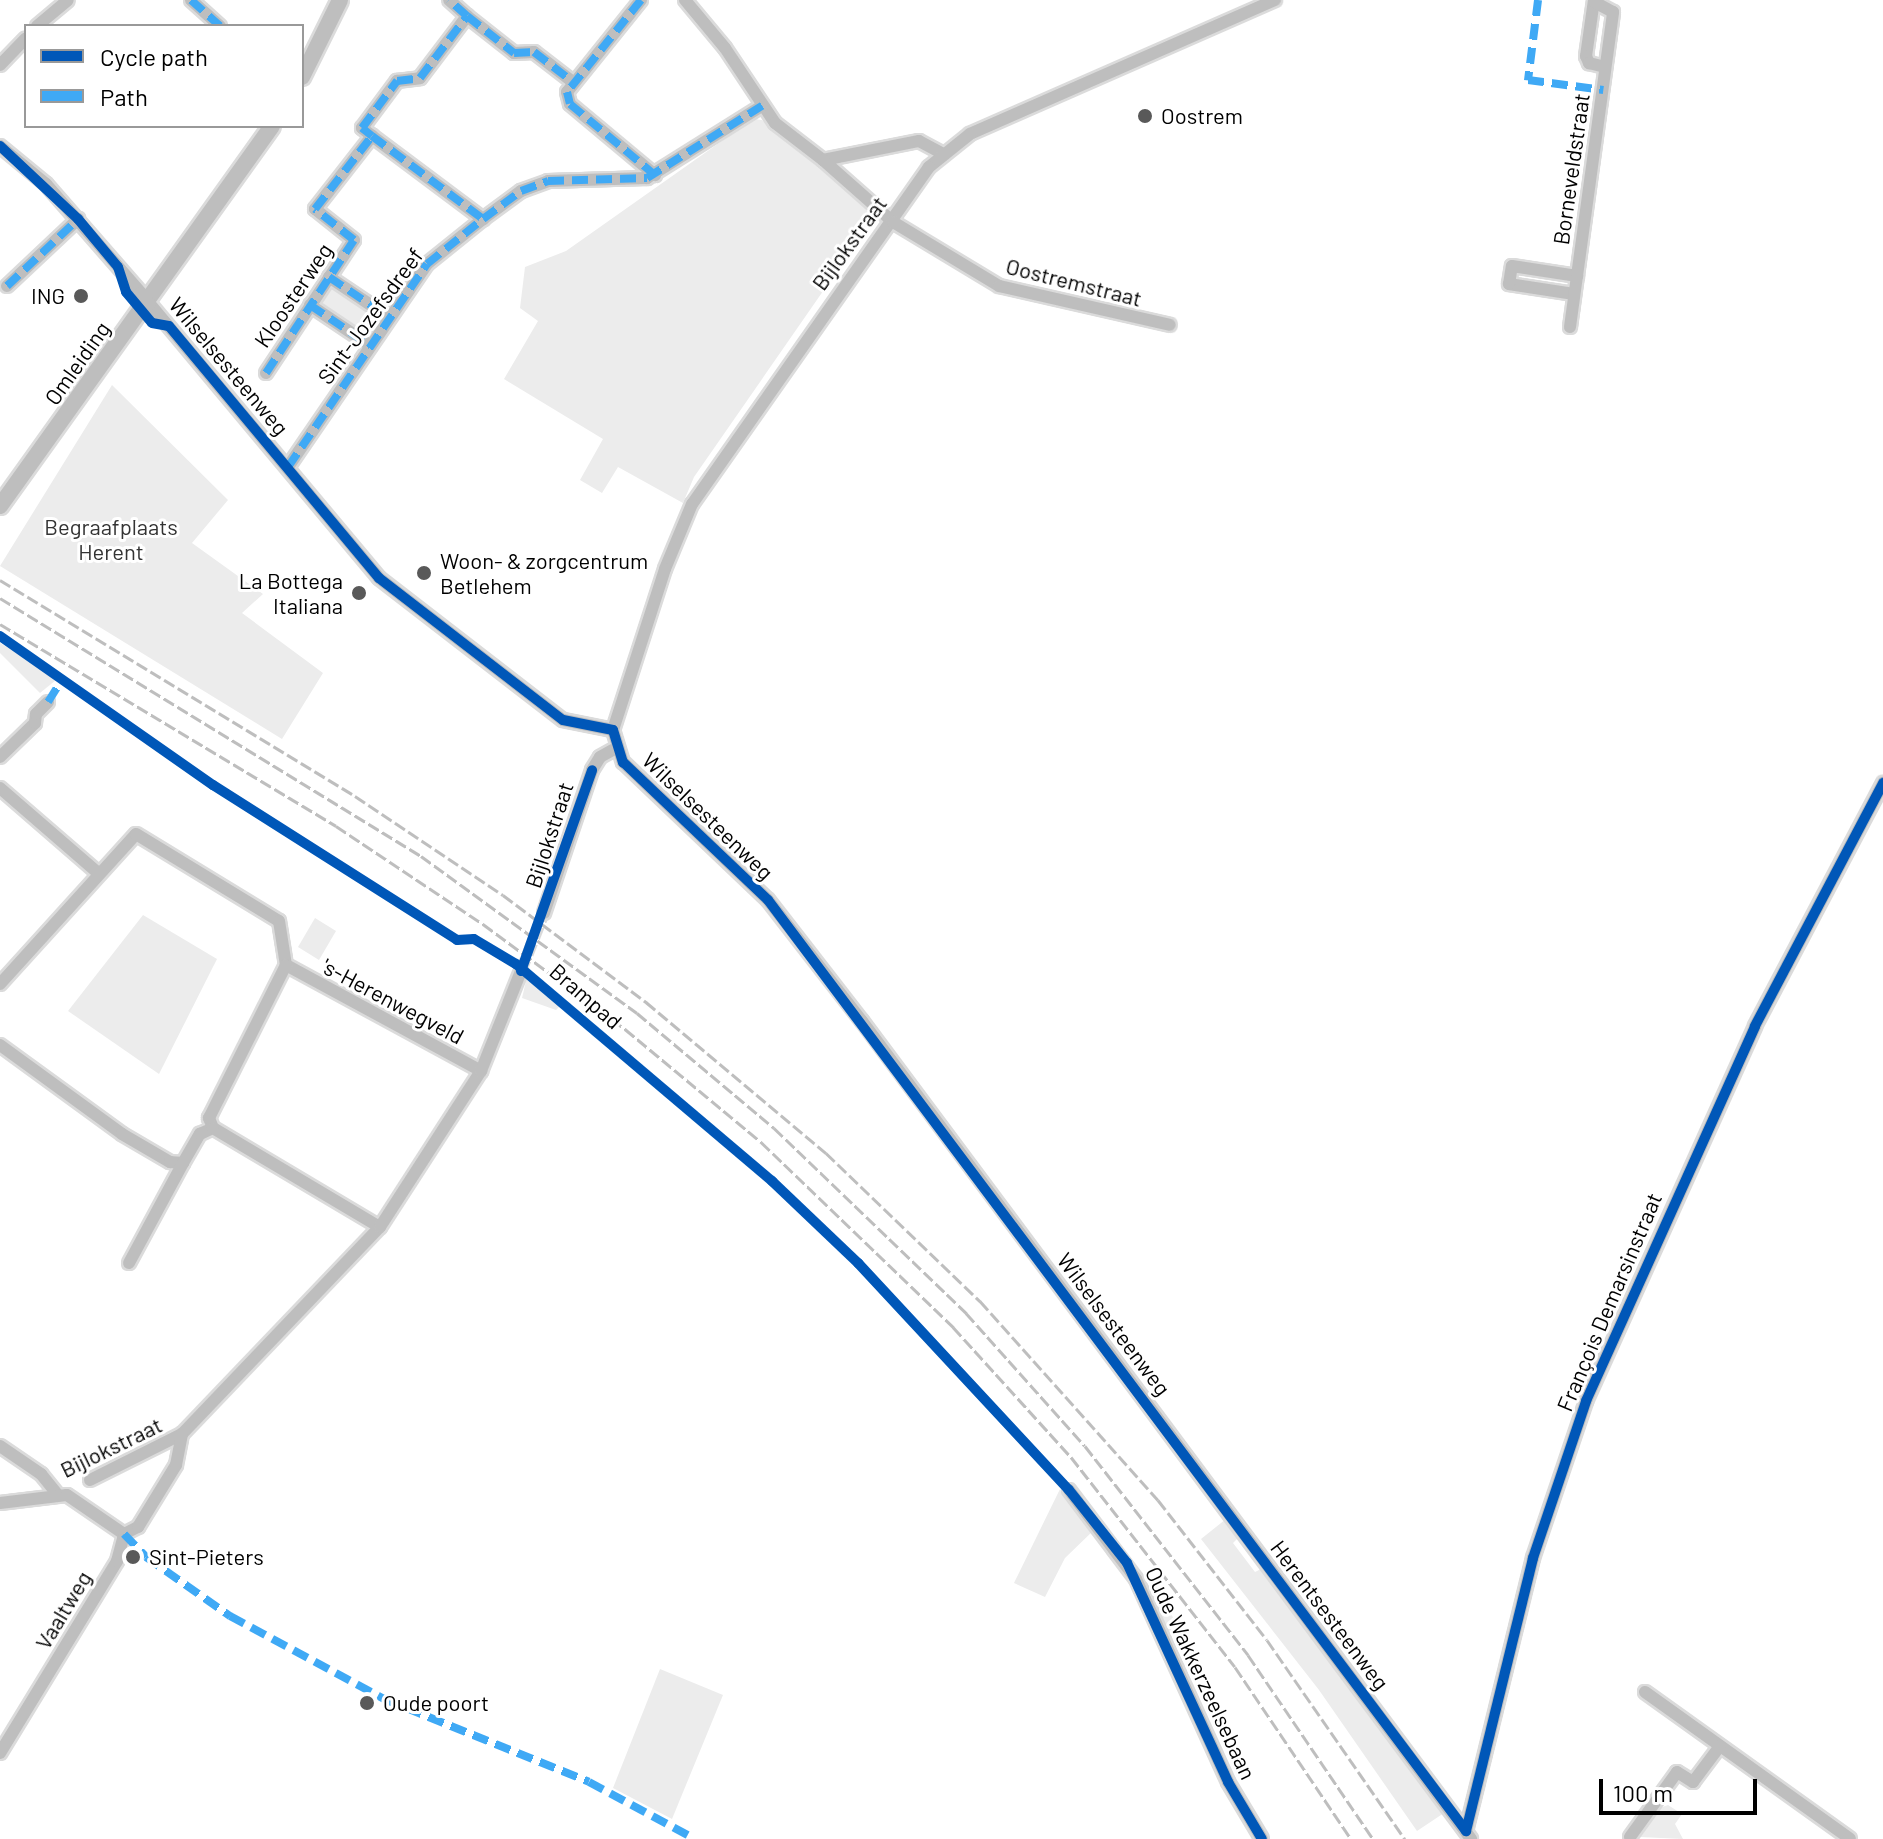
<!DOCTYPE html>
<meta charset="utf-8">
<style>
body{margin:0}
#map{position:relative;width:1883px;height:1839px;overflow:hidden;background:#fff;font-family:Barlow,sans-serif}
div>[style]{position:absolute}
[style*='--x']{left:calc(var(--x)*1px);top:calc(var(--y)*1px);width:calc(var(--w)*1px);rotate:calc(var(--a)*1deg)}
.green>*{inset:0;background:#ececec}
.minor-tunnel>*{height:12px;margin-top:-6px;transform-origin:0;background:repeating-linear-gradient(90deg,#d9d9d9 0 12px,transparent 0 18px)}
.roads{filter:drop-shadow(2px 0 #dbdbdb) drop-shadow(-2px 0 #dbdbdb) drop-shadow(0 2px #dbdbdb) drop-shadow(0 -2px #dbdbdb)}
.minor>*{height:12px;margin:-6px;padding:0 6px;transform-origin:6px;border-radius:6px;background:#bebebe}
.major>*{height:16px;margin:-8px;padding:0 8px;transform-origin:8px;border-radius:8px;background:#bebebe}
.rail>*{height:3px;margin-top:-1.5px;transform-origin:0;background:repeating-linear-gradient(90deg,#bebebe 0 12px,transparent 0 16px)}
.minor-bridge>*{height:12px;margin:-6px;padding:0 6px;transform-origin:6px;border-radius:6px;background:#bebebe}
.quiet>*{height:8px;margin-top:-4px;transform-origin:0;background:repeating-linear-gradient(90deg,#3fa9f5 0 16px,transparent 0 24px)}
.cycleway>*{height:10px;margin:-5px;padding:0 5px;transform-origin:5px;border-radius:5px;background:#0057b8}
.dots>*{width:22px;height:22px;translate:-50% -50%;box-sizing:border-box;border:4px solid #fff;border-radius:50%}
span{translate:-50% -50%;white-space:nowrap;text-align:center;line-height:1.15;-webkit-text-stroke:6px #fff;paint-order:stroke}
.poi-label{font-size:22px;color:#000}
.left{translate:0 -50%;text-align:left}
.right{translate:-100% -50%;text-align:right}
.street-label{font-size:22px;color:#000}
.park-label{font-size:22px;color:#333}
.legend{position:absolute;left:24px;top:24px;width:280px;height:104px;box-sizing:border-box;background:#fff;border:2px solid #999;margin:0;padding:10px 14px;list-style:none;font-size:24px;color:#000}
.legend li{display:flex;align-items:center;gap:16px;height:40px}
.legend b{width:40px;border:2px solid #999}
.scale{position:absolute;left:1599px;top:1779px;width:158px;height:36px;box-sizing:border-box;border:4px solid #000;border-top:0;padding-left:10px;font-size:24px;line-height:28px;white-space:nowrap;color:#000;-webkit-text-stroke:6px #fff;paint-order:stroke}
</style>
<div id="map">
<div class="green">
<div style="clip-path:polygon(753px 119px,762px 120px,871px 208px,871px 222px,694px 477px,683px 503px,618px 467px,602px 493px,580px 480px,603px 439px,504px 379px,538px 321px,520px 308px,525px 267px,566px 251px)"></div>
<div style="clip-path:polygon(330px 282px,379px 316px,366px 337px,316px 303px)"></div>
<div style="clip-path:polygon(112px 385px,228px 500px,192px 543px,263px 594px,242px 613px,323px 673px,282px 739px,0 566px)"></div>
<div style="clip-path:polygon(0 643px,42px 668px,56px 680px,40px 693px,0 653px)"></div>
<div style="clip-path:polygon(143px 915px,217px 959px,159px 1074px,68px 1011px)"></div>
<div style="clip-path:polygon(315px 918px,336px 931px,319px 960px,298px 947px)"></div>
<div style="clip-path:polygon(527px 977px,561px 1005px,556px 1010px,522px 998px)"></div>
<div style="clip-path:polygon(1060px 1489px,1094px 1530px,1065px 1558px,1045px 1597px,1014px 1583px)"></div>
<div style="clip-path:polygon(1226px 1519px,1238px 1538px,1233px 1543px,1255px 1572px,1261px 1569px,1444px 1813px,1417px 1831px,1319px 1690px,1201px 1539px)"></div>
<div style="clip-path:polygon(1137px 1570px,1182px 1629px,1167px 1640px,1135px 1572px)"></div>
<div style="clip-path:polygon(660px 1669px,723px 1695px,672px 1819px,613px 1788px)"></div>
<div style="clip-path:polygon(1668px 1805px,1682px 1814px,1675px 1824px,1683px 1839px,1640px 1837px,1654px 1810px)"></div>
</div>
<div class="minor-tunnel">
<div style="--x:521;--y:971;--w:62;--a:-68.4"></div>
</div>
<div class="roads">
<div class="minor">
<div style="--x:191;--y:0;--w:39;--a:42"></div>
<div style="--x:641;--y:0;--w:118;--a:128.8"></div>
<div style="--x:567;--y:92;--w:12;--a:76"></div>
<div style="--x:570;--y:104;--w:111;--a:39.9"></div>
<div style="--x:685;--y:0;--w:62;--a:50.2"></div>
<div style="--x:725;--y:48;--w:90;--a:56.3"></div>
<div style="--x:775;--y:123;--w:61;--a:37.6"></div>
<div style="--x:823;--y:160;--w:98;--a:-11.2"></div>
<div style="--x:919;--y:141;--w:26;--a:28"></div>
<div style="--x:1275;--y:0;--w:333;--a:156.3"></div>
<div style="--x:970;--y:134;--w:53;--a:141.2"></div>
<div style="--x:929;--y:167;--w:412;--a:125.1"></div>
<div style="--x:692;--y:504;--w:70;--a:112.6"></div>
<div style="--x:665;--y:569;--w:169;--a:107.9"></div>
<div style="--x:613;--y:730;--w:34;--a:73"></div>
<div style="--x:623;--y:762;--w:200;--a:43.6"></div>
<div style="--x:768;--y:900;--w:153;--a:52.2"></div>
<div style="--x:862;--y:1021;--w:1020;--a:53.33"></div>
<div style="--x:1594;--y:0;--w:57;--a:98.1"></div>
<div style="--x:1586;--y:56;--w:8;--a:67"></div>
<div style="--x:1589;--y:63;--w:16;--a:14"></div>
<div style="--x:467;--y:16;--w:60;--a:38.2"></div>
<div style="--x:514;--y:53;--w:20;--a:-3"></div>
<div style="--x:534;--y:52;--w:49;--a:37.6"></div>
<div style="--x:37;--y:26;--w:40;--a:-40"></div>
<div style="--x:0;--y:65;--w:37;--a:-46"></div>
<div style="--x:372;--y:136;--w:139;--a:36.8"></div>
<div style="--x:0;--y:146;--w:60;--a:39.6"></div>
<div style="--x:46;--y:184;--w:145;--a:48.9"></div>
<div style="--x:823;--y:160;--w:94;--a:41.5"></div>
<div style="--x:893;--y:222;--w:124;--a:31.1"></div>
<div style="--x:999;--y:286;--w:175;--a:12.8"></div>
<div style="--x:329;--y:277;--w:73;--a:33.9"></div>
<div style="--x:7;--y:286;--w:98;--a:-43.3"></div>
<div style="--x:1574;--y:294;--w:66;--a:-171.3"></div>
<div style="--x:1509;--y:284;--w:18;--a:-81"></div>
<div style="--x:1512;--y:266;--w:66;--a:8.7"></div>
<div style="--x:150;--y:304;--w:357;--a:50.1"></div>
<div style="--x:379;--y:578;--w:232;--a:37.7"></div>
<div style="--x:563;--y:720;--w:51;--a:11.3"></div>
<div style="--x:310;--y:305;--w:73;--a:33.9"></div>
<div style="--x:1570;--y:327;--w:318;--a:-82.2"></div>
<div style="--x:1613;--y:12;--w:21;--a:-152"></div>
<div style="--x:266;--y:373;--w:159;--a:-56.5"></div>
<div style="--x:354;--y:240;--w:50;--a:-141.5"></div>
<div style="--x:315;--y:209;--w:93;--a:-52"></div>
<div style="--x:372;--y:136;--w:13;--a:-141"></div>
<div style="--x:362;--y:128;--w:59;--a:-53.3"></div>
<div style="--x:397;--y:81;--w:23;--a:-7"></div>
<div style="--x:420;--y:78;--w:78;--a:-52.8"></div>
<div style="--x:467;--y:16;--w:24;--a:-138"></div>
<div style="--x:288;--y:467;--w:246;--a:-55.6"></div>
<div style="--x:427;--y:264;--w:72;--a:-38.8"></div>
<div style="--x:483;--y:219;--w:47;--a:-36.4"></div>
<div style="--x:521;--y:191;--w:29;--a:-20"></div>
<div style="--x:548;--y:181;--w:99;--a:-1.7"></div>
<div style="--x:647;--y:178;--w:136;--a:-32.1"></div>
<div style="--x:0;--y:757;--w:49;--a:-44.2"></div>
<div style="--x:35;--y:723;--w:9;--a:-84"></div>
<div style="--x:36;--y:714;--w:17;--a:-45"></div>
<div style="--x:0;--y:788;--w:130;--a:40.9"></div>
<div style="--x:544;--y:913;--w:151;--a:-71.4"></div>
<div style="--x:592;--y:770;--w:15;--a:-58"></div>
<div style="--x:600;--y:757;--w:18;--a:-29"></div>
<div style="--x:0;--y:984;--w:202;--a:-47.8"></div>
<div style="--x:136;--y:834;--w:167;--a:31.3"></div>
<div style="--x:279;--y:921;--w:45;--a:81"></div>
<div style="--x:286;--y:965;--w:222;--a:28.5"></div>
<div style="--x:0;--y:1045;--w:151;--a:36.1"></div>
<div style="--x:122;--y:1134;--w:56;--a:30.3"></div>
<div style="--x:170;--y:1162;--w:13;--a:4"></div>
<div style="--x:183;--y:1163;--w:34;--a:-60"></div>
<div style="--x:200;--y:1134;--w:14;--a:-25"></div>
<div style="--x:213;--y:1128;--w:194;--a:30.7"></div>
<div style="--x:213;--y:1128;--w:11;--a:-112"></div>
<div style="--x:209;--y:1118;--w:171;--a:-63.3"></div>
<div style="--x:129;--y:1263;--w:114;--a:-61.6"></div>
<div style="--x:0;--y:1446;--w:50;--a:34.3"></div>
<div style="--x:41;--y:1474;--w:26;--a:51"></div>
<div style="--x:90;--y:1480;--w:103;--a:-26.6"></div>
<div style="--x:182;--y:1434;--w:286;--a:-46.3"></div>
<div style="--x:380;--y:1227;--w:186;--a:-57.1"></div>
<div style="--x:481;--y:1071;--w:108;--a:-68.2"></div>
<div style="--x:1069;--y:1490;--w:111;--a:53"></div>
<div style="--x:1136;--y:1579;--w:223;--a:65.6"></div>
<div style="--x:1228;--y:1782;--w:66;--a:59.2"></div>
<div style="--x:0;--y:1503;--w:67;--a:-6.8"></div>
<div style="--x:67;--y:1495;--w:69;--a:34.4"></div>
<div style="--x:1645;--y:1692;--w:252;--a:35.6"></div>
<div style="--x:0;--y:1753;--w:225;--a:-58.6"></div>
<div style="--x:117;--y:1561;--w:28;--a:-75"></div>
<div style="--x:124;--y:1534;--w:16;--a:-27"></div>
<div style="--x:138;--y:1527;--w:73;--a:-58.5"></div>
<div style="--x:176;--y:1465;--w:32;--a:-79"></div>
<div style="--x:1466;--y:1831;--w:281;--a:-76.2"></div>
<div style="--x:1533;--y:1558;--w:166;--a:-71.3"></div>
<div style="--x:1586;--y:1401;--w:411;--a:-65.7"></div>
<div style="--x:1755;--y:1026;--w:275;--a:-62.2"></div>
<div style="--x:1630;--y:1837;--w:80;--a:-54.1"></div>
<div style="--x:1677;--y:1772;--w:19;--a:32"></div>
<div style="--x:1693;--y:1782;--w:45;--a:-53.1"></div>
</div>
<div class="major">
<div style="--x:302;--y:77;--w:86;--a:-63.7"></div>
<div style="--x:0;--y:506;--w:467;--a:-54.4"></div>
</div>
</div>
<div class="rail">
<div style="--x:0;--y:580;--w:416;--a:31.3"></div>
<div style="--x:355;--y:796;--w:178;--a:33.8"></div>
<div style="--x:503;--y:895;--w:179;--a:36.8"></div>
<div style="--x:646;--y:1002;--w:235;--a:40"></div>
<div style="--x:826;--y:1153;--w:214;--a:43.9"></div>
<div style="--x:980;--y:1301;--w:267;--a:48.2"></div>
<div style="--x:1158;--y:1500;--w:177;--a:52.1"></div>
<div style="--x:1267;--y:1640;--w:242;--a:55.3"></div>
<div style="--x:0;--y:598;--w:494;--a:31.5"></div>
<div style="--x:421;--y:856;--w:267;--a:36"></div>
<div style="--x:637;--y:1013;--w:179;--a:40"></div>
<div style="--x:774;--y:1128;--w:267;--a:43.9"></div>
<div style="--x:966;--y:1313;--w:178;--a:48.2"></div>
<div style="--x:1085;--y:1446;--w:265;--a:52"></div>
<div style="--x:1248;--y:1655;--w:222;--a:55.8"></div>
<div style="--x:0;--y:624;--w:392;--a:31"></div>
<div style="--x:336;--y:826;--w:177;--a:33.7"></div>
<div style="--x:483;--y:924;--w:177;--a:36.5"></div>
<div style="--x:625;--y:1029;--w:177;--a:39.7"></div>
<div style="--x:761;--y:1142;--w:267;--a:43.9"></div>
<div style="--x:953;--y:1327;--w:176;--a:47.8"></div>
<div style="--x:1071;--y:1457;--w:266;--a:52"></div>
<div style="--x:1235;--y:1667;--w:207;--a:56"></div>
</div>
<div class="minor-bridge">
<div style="--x:141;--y:293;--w:14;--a:51"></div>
</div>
<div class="quiet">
<div style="--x:191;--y:0;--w:39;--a:42"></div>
<div style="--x:641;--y:0;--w:118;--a:128.8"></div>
<div style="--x:567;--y:92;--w:12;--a:76"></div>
<div style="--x:570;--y:104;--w:111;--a:39.9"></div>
<div style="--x:1538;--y:0;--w:81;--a:97.1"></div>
<div style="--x:1528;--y:80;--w:76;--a:7.6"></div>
<div style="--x:467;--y:16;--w:60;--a:38.2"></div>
<div style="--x:514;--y:53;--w:20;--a:-3"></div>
<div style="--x:534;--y:52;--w:49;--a:37.6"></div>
<div style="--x:372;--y:136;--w:139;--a:36.8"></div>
<div style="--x:329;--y:277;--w:73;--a:33.9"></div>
<div style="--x:7;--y:286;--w:98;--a:-43.3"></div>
<div style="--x:310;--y:305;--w:73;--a:33.9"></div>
<div style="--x:266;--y:373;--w:159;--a:-56.5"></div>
<div style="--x:354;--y:240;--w:50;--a:-141.5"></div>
<div style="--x:315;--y:209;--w:93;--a:-52"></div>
<div style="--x:372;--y:136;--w:13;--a:-141"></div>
<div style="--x:362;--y:128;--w:59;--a:-53.3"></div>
<div style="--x:397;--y:81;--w:23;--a:-7"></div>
<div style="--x:420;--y:78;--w:78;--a:-52.8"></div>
<div style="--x:467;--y:16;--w:24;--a:-138"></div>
<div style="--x:288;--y:467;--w:246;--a:-55.6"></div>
<div style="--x:427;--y:264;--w:72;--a:-38.8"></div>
<div style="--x:483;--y:219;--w:47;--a:-36.4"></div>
<div style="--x:521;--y:191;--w:29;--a:-20"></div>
<div style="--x:548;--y:181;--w:99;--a:-1.7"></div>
<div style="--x:647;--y:178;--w:136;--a:-32.1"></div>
<div style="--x:48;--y:702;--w:28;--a:-58"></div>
<div style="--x:124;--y:1534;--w:32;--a:46"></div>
<div style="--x:146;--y:1557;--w:103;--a:35.1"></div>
<div style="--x:230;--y:1616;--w:175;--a:28.3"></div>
<div style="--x:384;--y:1699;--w:221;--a:22"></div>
<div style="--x:589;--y:1782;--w:120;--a:28.3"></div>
</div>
<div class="cycleway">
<div style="--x:0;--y:146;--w:107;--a:43.1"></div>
<div style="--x:78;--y:219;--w:62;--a:50.2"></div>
<div style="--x:118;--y:267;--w:26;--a:72"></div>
<div style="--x:126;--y:292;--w:40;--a:50"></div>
<div style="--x:152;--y:323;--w:17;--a:10"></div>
<div style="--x:169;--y:326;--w:328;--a:50.2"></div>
<div style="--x:379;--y:578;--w:232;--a:37.7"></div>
<div style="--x:563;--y:720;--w:51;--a:11.3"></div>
<div style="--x:613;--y:730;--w:34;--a:73"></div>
<div style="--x:623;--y:762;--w:200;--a:43.6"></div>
<div style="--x:768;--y:900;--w:1164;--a:53.14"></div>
<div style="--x:0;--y:636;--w:260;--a:35"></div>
<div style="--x:213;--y:785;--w:289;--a:32.4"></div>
<div style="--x:457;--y:940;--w:17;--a:-3"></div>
<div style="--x:474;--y:939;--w:49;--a:30.8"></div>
<div style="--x:516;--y:964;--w:336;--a:40.3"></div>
<div style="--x:772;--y:1181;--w:119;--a:43.6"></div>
<div style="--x:858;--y:1263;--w:310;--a:47.1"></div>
<div style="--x:1069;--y:1490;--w:93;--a:51.5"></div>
<div style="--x:1127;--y:1563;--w:241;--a:65.2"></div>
<div style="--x:1228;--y:1782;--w:66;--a:59.2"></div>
<div style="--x:521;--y:971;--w:213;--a:-70.5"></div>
<div style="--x:1466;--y:1831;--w:281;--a:-76.2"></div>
<div style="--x:1533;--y:1558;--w:166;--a:-71.3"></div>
<div style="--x:1586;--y:1401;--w:411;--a:-65.7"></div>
<div style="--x:1755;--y:1026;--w:275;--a:-62.2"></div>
</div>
<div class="dots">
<div style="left:1145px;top:116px;background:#595959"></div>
<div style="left:81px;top:296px;background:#595959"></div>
<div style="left:424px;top:573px;background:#595959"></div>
<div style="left:359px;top:593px;background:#595959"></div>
<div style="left:133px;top:1557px;background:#595959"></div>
<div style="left:367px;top:1703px;background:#595959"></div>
</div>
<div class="poi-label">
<span class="left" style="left:1161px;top:116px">Oostrem</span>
<span class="right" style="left:65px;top:296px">ING</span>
<span class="left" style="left:440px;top:573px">Woon- &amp; zorgcentrum<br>Betlehem</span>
<span class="right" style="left:343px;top:593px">La Bottega<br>Italiana</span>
<span class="left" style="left:149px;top:1557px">Sint-Pieters</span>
<span class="left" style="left:383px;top:1703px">Oude poort</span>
</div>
<div class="street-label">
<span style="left:1571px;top:169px;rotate:-82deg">Borneveldstraat</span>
<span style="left:849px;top:243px;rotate:-54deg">Bijlokstraat</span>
<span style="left:1074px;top:282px;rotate:14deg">Oostremstraat</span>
<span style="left:293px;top:295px;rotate:-56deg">Kloosterweg</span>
<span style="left:370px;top:316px;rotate:-54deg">Sint-Jozefsdreef</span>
<span style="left:77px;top:363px;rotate:-55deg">Omleiding</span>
<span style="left:229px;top:366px;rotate:50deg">Wilselsesteenweg</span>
<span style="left:708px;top:816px;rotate:44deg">Wilselsesteenweg</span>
<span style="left:549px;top:835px;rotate:-72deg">Bijlokstraat</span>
<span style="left:586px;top:996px;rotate:41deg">Brampad</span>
<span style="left:393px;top:1001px;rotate:28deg">'s-Herenwegveld</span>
<span style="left:1609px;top:1302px;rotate:-67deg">François Demarsinstraat</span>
<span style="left:1114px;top:1324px;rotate:53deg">Wilselsesteenweg</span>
<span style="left:111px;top:1447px;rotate:-26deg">Bijlokstraat</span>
<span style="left:63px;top:1610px;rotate:-59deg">Vaaltweg</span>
<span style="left:1330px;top:1615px;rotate:53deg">Herentsesteenweg</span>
<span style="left:1201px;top:1673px;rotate:65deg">Oude Wakkerzeelsebaan</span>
</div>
<div class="park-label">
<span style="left:111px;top:539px">Begraafplaats<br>Herent</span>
</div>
<ul class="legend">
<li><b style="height:10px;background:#0057b8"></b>Cycle path</li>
<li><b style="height:10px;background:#3fa9f5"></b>Path</li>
</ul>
<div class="scale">100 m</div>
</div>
